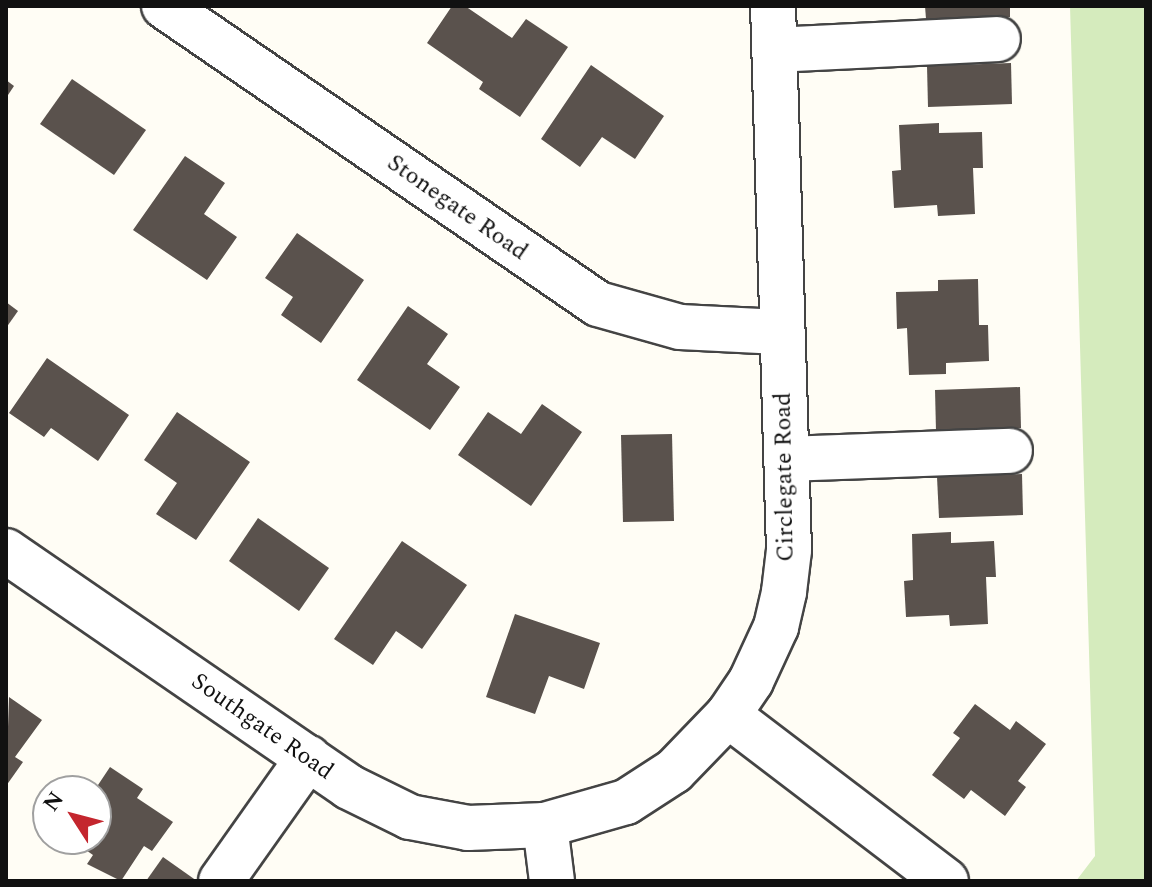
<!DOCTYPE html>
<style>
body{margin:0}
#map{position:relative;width:1152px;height:887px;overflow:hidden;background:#fffdf5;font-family:Spectral,serif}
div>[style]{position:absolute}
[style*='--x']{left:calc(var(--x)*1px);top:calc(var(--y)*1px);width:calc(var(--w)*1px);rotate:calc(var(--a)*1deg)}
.green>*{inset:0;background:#d5ebbd}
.building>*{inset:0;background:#5a524d}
.roads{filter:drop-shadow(2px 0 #444) drop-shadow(-2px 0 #444) drop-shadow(0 2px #444) drop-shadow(0 -2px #444)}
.minor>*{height:44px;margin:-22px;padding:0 22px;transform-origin:22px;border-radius:22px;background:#fff}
span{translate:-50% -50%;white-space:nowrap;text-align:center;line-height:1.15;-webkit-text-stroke:8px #fff;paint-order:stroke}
.street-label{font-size:24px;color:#111}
.frame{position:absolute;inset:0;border:8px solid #111;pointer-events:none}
.north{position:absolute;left:32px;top:775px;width:80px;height:80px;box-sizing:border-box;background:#fff;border:2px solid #a0a0a0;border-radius:50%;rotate:306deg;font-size:22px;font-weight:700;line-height:32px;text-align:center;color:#111}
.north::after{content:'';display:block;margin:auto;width:28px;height:36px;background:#c4262e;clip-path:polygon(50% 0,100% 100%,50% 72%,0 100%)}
</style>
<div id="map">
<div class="green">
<div style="clip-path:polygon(1070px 6px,1146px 6px,1146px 881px,1076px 881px,1095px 856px)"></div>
</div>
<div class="building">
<div style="clip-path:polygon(452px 6px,465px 6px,512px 38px,526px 19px,568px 47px,520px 117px,479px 89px,483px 82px,427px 43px)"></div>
<div style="clip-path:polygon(925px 6px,1010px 6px,1010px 17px,926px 19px)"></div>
<div style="clip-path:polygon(1011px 63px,1012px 104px,928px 107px,927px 66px)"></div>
<div style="clip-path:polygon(591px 65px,664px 116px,635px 159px,602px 137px,580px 167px,541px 139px)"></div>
<div style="clip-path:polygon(72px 79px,146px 130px,114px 175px,40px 124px)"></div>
<div style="clip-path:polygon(6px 80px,14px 86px,6px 98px)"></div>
<div style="clip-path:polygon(939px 123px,939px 133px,982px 132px,983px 168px,973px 168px,975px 214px,938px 216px,937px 205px,894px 208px,892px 171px,901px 170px,899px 125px)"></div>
<div style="clip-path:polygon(185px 156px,225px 183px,204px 214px,237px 237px,207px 280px,133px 230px)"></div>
<div style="clip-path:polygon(297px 233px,364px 280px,321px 343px,281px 315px,293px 297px,265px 278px)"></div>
<div style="clip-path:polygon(978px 279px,979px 325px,988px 325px,989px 361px,946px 363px,946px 374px,909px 375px,907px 328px,897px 329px,896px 292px,938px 291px,938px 280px)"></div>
<div style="clip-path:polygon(6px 302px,18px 311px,6px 328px)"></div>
<div style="clip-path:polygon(408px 306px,448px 334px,427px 364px,460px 387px,430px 430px,357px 380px)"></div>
<div style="clip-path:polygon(47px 358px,129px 415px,98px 461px,51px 428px,44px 437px,9px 413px)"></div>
<div style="clip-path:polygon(1020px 387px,1021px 428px,936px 431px,935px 390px)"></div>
<div style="clip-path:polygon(542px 404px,582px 432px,531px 506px,458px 455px,488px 412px,521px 434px)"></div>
<div style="clip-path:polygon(177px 412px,250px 462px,196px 540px,156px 514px,177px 483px,144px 460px)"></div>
<div style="clip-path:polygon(672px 434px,674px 521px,623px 522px,621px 435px)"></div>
<div style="clip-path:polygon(1022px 474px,1023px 515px,939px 518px,937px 477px)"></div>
<div style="clip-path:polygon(258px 518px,329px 568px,299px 611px,229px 561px)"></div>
<div style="clip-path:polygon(951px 532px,951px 543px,994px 541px,996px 577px,986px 577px,988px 624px,950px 626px,949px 615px,906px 617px,904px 581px,913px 580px,912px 534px)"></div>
<div style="clip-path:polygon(402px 541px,467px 585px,422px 649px,396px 631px,373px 665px,334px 639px)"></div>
<div style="clip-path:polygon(515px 614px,600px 643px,584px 689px,549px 676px,535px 714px,486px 697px)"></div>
<div style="clip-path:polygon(9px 697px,42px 720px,15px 757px,23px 762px,6px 786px)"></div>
<div style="clip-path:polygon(975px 704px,1010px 730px,1016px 721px,1046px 744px,1018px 781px,1026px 787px,1005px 816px,971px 790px,964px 799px,932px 775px,960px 738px,953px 733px)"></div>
<div style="clip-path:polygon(110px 767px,143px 789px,137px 798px,173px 822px,152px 851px,144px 846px,121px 881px,87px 864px,93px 855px,70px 839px,96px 839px,94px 791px)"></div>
<div style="clip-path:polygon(163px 857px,197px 881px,146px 881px)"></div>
</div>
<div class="roads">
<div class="minor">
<div style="--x:164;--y:6;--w:526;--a:34.47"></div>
<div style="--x:598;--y:304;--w:85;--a:15.7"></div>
<div style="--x:680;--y:327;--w:100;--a:2.9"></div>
<div style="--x:775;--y:50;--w:223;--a:-2.8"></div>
<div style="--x:787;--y:459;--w:223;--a:-2.1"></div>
<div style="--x:6;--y:551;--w:416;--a:34.5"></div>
<div style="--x:349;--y:787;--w:68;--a:26.2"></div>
<div style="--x:410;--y:817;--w:59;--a:10.7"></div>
<div style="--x:468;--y:828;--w:77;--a:-2.2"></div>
<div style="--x:545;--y:825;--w:84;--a:-15.9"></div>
<div style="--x:626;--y:802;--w:57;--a:-32.9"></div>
<div style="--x:674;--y:771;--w:78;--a:-46"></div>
<div style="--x:728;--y:715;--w:41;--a:-55.9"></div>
<div style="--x:751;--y:681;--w:60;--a:-65.2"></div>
<div style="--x:776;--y:627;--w:36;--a:-77"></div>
<div style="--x:784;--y:592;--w:42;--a:-83.2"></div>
<div style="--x:789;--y:550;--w:544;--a:-91.68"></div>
<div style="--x:728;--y:715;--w:274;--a:37.3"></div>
<div style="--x:545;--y:825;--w:56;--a:82.9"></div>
<div style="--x:221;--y:881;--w:151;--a:-54.7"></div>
</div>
</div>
<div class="street-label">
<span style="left:457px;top:208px;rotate:35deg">Stonegate Road</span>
<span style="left:785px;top:477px;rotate:-91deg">Circlegate Road</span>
<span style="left:262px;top:727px;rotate:35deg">Southgate Road</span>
</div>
<div class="frame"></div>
<div class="north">N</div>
</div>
